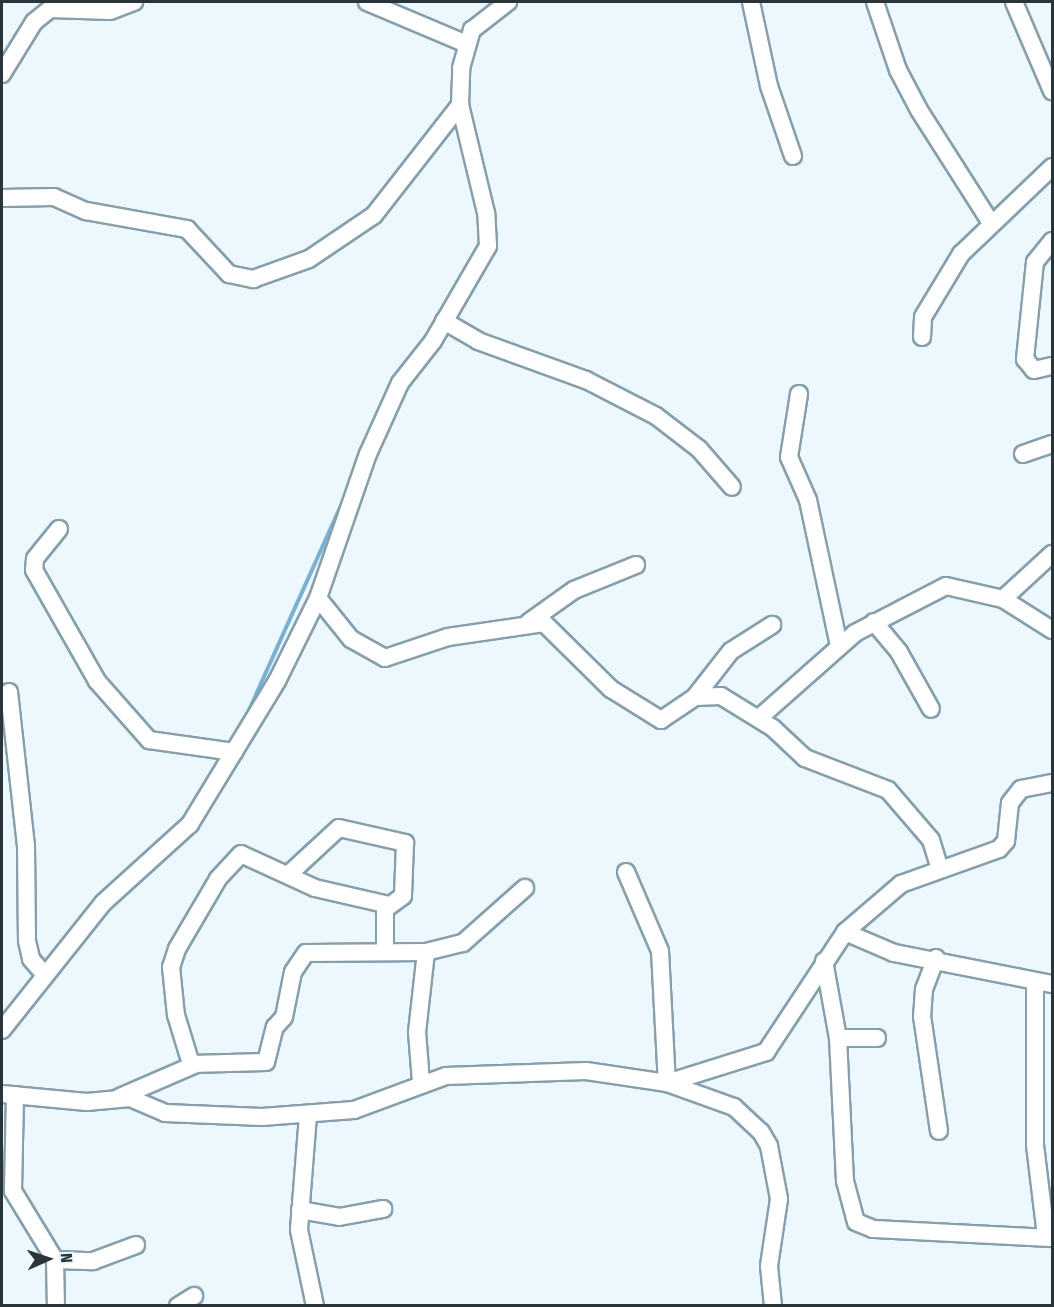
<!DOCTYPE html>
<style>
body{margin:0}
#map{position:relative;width:1054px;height:1307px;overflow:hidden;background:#edf8fe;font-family:"Fira Sans Condensed",sans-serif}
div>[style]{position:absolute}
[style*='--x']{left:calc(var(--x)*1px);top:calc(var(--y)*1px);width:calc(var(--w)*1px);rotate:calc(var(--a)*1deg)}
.stream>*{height:4px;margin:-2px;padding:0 2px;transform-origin:2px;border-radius:2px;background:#79b2d0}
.roads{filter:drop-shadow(2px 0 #869fac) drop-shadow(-2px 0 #869fac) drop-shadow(0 2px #869fac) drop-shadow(0 -2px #869fac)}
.minor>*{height:16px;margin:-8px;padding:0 8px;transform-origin:8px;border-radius:8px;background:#fff}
span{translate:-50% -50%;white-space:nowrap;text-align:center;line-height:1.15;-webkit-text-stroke:6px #edf8fe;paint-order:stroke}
.frame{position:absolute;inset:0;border:3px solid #2a353a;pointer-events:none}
.north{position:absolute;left:18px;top:1229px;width:60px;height:60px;-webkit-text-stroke:4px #edf8fe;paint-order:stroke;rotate:87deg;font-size:16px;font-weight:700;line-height:24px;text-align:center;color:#2a353a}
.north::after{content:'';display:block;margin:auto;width:21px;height:27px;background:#2a353a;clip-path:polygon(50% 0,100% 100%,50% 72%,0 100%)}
</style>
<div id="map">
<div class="stream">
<div style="--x:384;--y:400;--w:17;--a:-69"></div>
<div style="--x:245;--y:719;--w:241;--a:-65.8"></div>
<div style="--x:2;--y:1017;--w:14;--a:-51"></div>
</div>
<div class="roads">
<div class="minor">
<div style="--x:367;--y:2;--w:105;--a:22.9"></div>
<div style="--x:751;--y:2;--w:86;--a:77.9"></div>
<div style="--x:769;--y:86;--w:74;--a:71.1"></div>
<div style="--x:875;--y:2;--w:72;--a:71.3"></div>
<div style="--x:898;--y:70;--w:45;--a:62.3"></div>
<div style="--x:919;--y:110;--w:134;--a:57.5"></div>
<div style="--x:1014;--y:2;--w:97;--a:66.9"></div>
<div style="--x:2;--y:74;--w:61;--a:-58.4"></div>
<div style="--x:34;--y:22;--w:21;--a:-39"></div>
<div style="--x:50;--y:9;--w:60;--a:1.9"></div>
<div style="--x:110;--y:11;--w:26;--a:-21"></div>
<div style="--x:2;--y:198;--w:52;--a:-1.1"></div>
<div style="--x:54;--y:197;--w:35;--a:24"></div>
<div style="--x:86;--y:211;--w:103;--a:10.1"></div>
<div style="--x:187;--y:229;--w:62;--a:47"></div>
<div style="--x:229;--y:274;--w:25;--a:12"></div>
<div style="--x:253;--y:279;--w:59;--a:-19.7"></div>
<div style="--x:309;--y:259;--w:78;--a:-34.1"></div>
<div style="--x:374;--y:215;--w:140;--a:-52"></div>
<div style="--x:1052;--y:241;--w:27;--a:129"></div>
<div style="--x:1035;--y:262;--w:98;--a:95.9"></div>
<div style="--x:1025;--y:359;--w:14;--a:51"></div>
<div style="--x:1034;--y:370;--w:18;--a:-13"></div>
<div style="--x:444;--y:321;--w:39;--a:30"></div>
<div style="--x:478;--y:341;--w:115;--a:19.9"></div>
<div style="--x:586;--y:380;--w:79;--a:27.2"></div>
<div style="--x:656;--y:416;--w:54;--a:37.5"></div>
<div style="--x:699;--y:449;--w:50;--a:49"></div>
<div style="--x:922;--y:337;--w:20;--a:-87"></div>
<div style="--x:923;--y:317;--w:74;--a:-58.9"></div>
<div style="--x:961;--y:254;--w:126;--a:-43.7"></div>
<div style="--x:799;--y:394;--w:64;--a:99"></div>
<div style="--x:789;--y:457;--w:47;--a:66.2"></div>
<div style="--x:808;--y:500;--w:149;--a:78"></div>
<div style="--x:1023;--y:454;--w:31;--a:-19"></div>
<div style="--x:59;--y:529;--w:38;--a:129"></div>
<div style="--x:35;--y:559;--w:11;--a:95"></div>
<div style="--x:34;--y:570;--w:128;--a:60.4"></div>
<div style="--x:97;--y:681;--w:79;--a:48.6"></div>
<div style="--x:149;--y:740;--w:86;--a:8"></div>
<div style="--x:318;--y:598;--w:53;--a:51.2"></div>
<div style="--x:351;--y:639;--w:39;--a:29"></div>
<div style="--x:385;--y:658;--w:66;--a:-18.4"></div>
<div style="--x:448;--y:637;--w:97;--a:-8.3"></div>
<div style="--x:544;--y:623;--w:94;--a:44.6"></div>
<div style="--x:611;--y:689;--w:59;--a:31.8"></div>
<div style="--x:661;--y:720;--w:41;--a:-34.1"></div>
<div style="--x:695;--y:697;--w:58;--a:-52"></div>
<div style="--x:731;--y:651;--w:49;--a:-32.4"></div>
<div style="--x:1003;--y:599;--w:67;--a:-42.6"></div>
<div style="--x:529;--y:622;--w:55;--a:-35.4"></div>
<div style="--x:574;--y:590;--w:67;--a:-22"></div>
<div style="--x:874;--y:622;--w:39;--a:50"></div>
<div style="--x:899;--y:652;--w:65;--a:60.7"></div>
<div style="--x:9;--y:692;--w:155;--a:83.7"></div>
<div style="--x:26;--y:846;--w:95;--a:89.4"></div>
<div style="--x:27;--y:941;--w:18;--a:77"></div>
<div style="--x:31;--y:959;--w:21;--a:49"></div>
<div style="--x:695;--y:697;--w:26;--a:-2"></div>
<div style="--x:721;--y:696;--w:61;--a:31.6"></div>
<div style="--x:773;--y:728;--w:44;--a:43.2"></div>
<div style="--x:805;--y:758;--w:89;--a:21.1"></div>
<div style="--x:888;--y:790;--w:66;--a:49.3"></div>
<div style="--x:931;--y:840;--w:28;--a:73"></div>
<div style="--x:759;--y:718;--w:128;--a:-41.5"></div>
<div style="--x:855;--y:633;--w:102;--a:-27.3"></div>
<div style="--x:946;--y:586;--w:58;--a:12.8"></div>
<div style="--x:1003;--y:599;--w:58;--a:32.3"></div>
<div style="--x:626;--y:872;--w:86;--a:66.7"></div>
<div style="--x:660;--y:951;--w:132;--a:87"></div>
<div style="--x:667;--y:1083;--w:71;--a:19.7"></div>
<div style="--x:734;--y:1107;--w:37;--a:43"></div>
<div style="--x:761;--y:1132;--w:16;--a:60"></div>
<div style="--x:769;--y:1146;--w:54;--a:79.3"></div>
<div style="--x:779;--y:1199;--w:68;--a:98.5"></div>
<div style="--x:769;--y:1266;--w:40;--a:84.3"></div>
<div style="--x:288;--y:875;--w:69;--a:-42.7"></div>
<div style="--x:339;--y:828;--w:68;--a:12.8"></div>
<div style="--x:405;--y:843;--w:53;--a:92.2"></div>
<div style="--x:403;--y:896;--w:22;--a:144"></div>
<div style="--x:385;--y:909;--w:41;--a:90"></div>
<div style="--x:389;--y:905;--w:76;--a:-167.1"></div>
<div style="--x:315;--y:888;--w:81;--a:-155.3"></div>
<div style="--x:241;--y:854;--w:34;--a:133"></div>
<div style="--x:218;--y:879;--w:81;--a:120.4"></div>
<div style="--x:177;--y:949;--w:19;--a:108"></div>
<div style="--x:171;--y:967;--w:48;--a:84.1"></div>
<div style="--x:176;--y:1015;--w:51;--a:73"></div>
<div style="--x:191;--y:1064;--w:75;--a:-1.5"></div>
<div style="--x:266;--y:1062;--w:36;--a:-76"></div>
<div style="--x:275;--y:1027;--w:13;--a:-48"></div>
<div style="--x:284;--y:1017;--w:46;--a:-78.7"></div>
<div style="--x:293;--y:972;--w:23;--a:-56"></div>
<div style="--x:306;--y:953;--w:120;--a:-0.5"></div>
<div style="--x:426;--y:952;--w:81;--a:96.4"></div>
<div style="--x:417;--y:1032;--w:50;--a:85.4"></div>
<div style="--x:845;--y:932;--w:74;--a:-40.6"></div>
<div style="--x:901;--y:884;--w:104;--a:-19.7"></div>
<div style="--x:999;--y:849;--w:11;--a:-49"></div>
<div style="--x:1006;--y:841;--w:38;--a:-84"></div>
<div style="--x:1010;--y:803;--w:18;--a:-52"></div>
<div style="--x:1021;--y:789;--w:32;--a:-11"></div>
<div style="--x:426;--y:952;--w:38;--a:-14"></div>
<div style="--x:463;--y:943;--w:83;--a:-41.6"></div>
<div style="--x:936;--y:958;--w:33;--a:111"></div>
<div style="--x:924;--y:989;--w:27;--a:94"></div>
<div style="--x:922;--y:1016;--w:116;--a:81.6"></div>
<div style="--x:824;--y:961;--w:78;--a:79.7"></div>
<div style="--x:838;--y:1038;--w:39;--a:0"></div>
<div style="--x:1035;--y:983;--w:162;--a:90"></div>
<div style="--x:1035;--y:1145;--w:92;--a:83.1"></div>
<div style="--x:2;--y:1030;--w:162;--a:-51.5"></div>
<div style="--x:103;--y:903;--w:118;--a:-42.2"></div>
<div style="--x:190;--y:824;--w:167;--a:-58.7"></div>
<div style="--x:277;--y:681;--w:93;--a:-63.7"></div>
<div style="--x:318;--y:598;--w:152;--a:-70.9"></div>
<div style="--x:368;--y:454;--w:78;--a:-65.7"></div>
<div style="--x:400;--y:383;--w:53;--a:-51.8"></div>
<div style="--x:433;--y:341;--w:110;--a:-59.9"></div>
<div style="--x:488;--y:246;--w:33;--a:-93"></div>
<div style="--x:486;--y:213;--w:111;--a:-103.5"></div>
<div style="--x:460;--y:105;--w:37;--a:-88"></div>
<div style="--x:461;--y:68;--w:40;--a:-74"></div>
<div style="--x:472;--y:30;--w:46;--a:-37.9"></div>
<div style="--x:838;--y:1038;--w:143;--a:87.2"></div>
<div style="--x:845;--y:1181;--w:42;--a:75"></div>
<div style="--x:856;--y:1222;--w:18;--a:22"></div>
<div style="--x:873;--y:1229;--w:179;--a:2.9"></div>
<div style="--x:2;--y:1094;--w:85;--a:5.4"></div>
<div style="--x:87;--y:1102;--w:43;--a:-5.3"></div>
<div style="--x:130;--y:1098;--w:38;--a:23"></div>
<div style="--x:165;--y:1113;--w:97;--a:2.4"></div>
<div style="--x:262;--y:1117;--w:92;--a:-4.4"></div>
<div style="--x:354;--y:1110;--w:98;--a:-20.3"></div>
<div style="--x:446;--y:1076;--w:140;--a:-2"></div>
<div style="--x:586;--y:1071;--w:82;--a:8.4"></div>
<div style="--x:667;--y:1083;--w:104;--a:-17.4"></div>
<div style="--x:766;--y:1052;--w:144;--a:-56.6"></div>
<div style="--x:845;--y:932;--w:53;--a:23.2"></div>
<div style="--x:894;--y:953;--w:161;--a:11.1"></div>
<div style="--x:15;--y:1095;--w:96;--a:91.2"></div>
<div style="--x:13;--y:1191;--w:81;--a:58.7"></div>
<div style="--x:55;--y:1260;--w:38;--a:2"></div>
<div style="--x:93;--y:1261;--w:46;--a:-20.4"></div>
<div style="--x:120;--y:1097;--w:81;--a:-23.4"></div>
<div style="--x:308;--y:1115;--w:115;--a:94.5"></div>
<div style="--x:299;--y:1230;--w:78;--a:78.1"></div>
<div style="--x:300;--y:1210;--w:40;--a:10"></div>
<div style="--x:339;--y:1217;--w:45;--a:-10.3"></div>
<div style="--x:55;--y:1260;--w:46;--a:88.8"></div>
<div style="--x:178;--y:1306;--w:19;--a:-32"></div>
</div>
</div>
<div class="frame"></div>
<div class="north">N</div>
</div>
